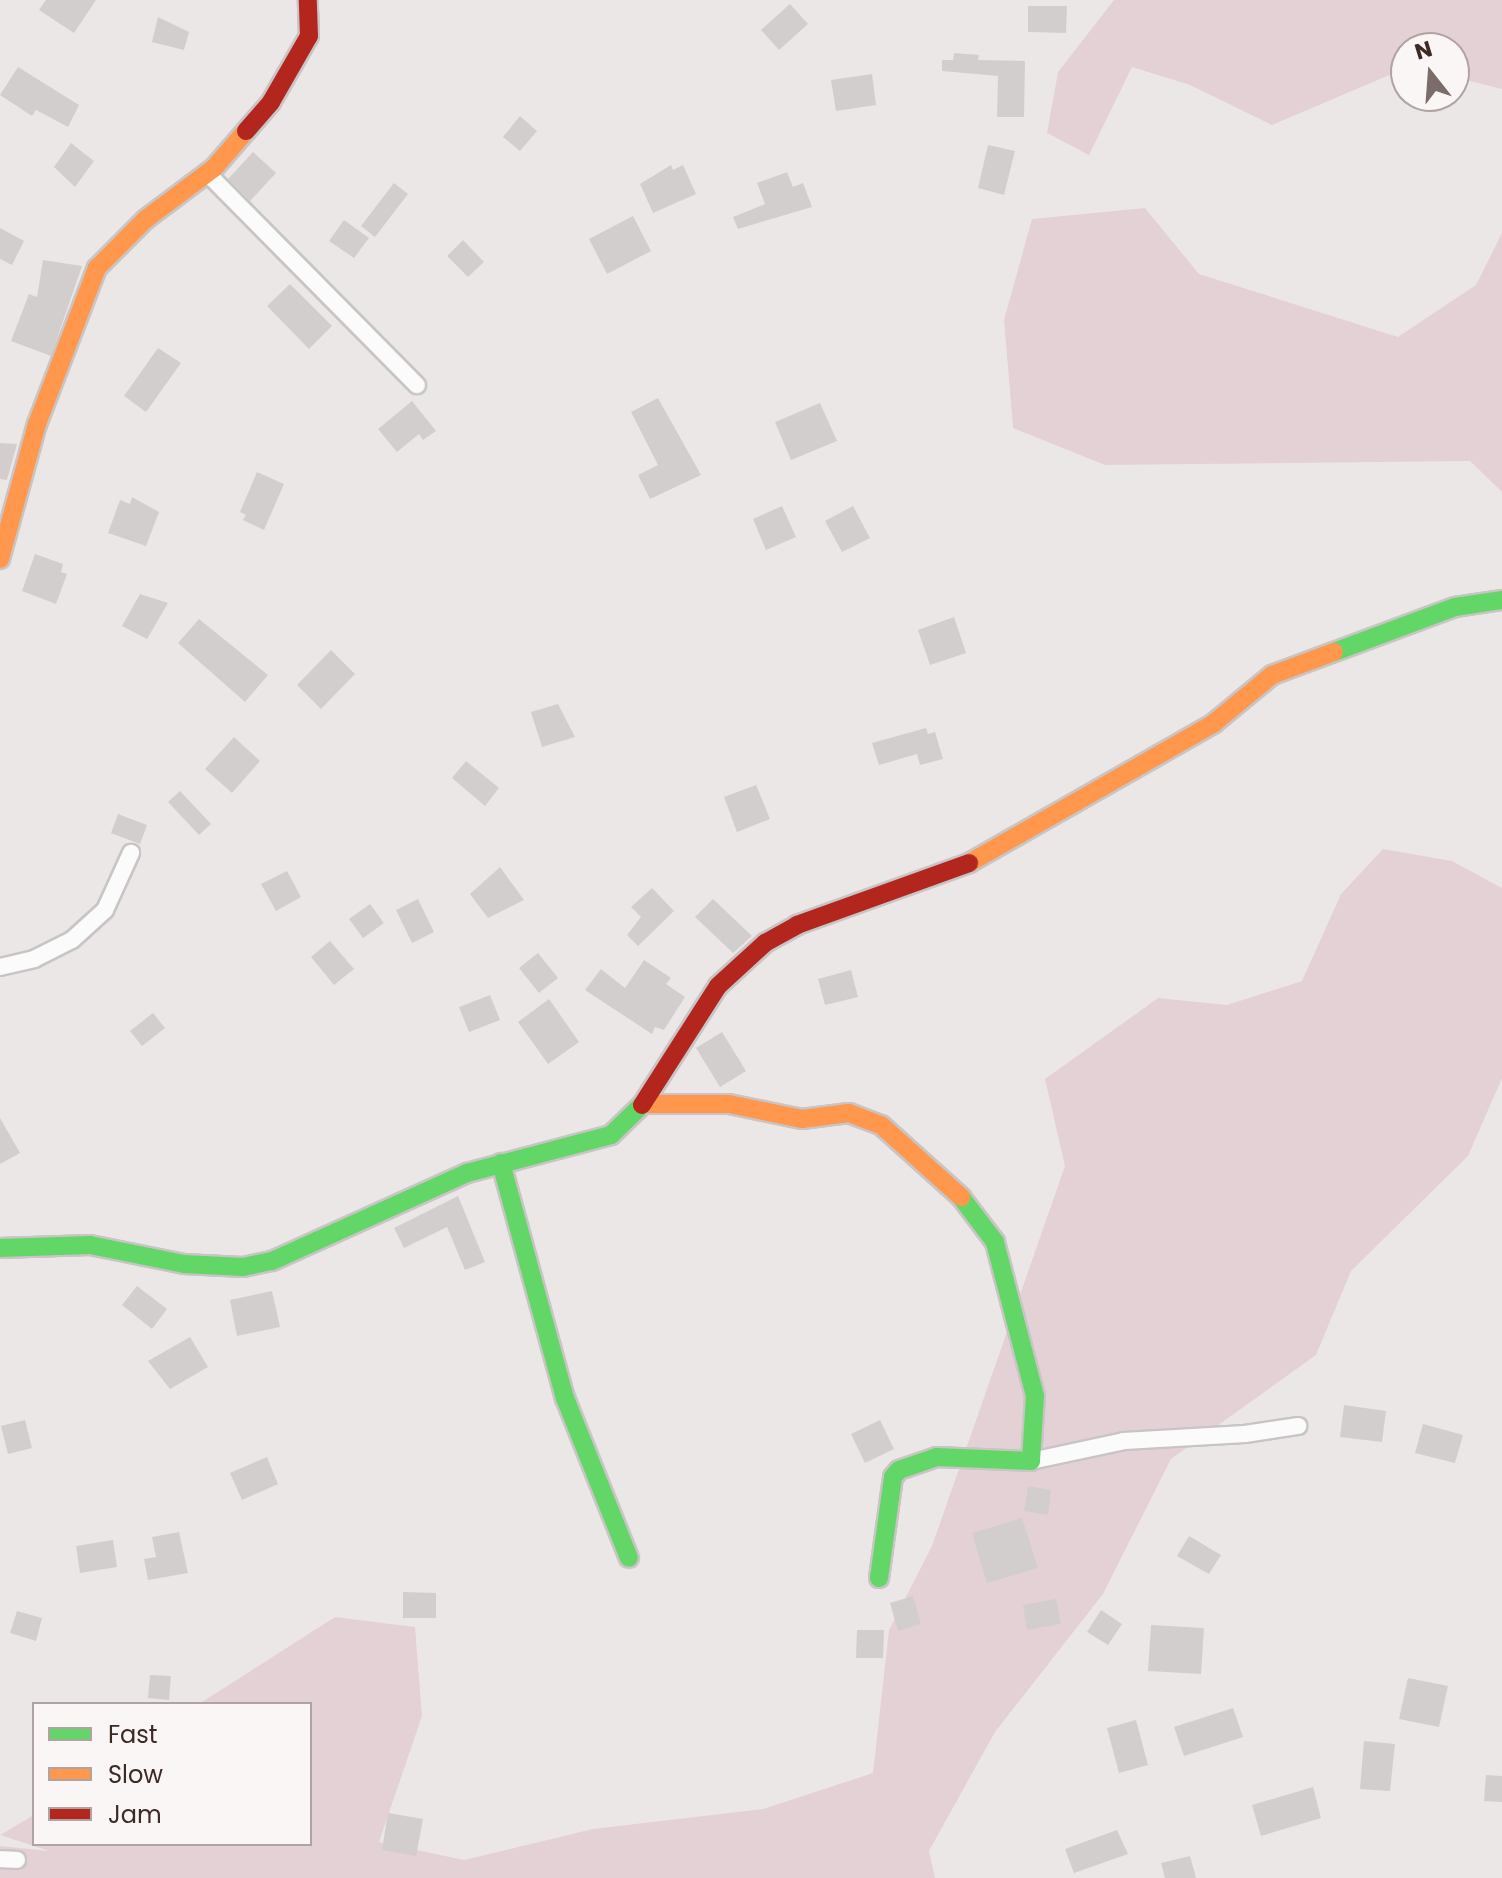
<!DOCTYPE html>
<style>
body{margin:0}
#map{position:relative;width:1502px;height:1878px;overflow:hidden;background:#ece7e7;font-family:Poppins,sans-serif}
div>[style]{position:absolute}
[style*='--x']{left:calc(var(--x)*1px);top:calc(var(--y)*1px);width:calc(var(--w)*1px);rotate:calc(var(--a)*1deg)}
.green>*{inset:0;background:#e4d1d6}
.building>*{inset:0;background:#d3cece}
.roads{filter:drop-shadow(2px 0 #c9c5c5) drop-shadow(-2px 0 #c9c5c5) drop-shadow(0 2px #c9c5c5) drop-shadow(0 -2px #c9c5c5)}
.street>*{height:16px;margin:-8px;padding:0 8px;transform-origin:8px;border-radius:8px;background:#fcfbfb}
.fast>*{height:18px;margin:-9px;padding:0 9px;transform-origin:9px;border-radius:9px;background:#63d668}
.slow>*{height:18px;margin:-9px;padding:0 9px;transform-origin:9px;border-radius:9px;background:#ff974d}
.jam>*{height:18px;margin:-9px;padding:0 9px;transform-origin:9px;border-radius:9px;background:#b3261e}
span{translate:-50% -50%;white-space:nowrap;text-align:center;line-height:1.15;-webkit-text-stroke:6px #faf6f6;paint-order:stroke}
.legend{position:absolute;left:32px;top:1702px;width:280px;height:144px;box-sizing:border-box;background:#faf6f6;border:2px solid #afa4a2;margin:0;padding:10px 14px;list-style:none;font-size:24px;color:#3f2925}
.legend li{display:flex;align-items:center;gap:16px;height:40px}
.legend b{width:40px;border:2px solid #afa4a2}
.north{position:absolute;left:1390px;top:32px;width:80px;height:80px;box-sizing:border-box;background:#faf6f6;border:2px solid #afa4a2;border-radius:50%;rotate:343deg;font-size:22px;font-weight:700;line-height:32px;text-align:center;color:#3f2925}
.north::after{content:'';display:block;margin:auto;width:28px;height:36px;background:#7c6c69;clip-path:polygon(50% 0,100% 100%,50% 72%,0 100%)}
</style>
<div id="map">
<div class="green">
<div style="clip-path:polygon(1114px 0,1502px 0,1502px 89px,1454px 77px,1454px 48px,1406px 48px,1406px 68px,1272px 125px,1190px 85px,1132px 67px,1089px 155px,1047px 133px,1058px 72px)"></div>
<div style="clip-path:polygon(1145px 208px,1199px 274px,1398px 337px,1476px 285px,1502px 233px,1502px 492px,1470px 461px,1105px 465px,1013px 428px,1004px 320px,1032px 219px)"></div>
<div style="clip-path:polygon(1383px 849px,1452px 861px,1502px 888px,1502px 1078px,1468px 1156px,1351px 1271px,1316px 1355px,1171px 1459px,1103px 1594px,995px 1732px,929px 1851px,935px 1878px,0 1878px,0 1846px,49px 1851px,0 1835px,34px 1815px,34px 1844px,310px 1844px,310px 1704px,199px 1704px,335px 1617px,415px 1627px,422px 1716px,379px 1842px,464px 1860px,593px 1829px,763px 1809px,873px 1773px,889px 1630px,932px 1546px,1065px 1166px,1045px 1079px,1158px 998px,1227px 1005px,1302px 981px,1341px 894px)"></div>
</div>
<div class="building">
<div style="clip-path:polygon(46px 0,96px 0,74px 33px,39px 10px)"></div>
<div style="clip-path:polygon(790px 4px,808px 24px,779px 50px,761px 30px)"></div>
<div style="clip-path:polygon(1028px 6px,1067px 6px,1066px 33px,1028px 32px)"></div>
<div style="clip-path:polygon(158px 17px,189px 32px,184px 50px,152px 42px)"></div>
<div style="clip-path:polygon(954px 53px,979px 55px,978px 60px,1025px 61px,1024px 117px,997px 117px,998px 76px,942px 71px,942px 60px,953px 60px)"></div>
<div style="clip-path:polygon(18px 67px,79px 105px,68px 127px,36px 110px,32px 116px,0 95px)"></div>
<div style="clip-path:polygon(872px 74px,876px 105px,836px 111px,831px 80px)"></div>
<div style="clip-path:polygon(520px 116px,537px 131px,520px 151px,503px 137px)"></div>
<div style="clip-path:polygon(71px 143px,94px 161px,75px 187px,54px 167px)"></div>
<div style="clip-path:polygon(988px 145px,1015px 151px,1004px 195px,978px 188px)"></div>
<div style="clip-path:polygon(253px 152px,276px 173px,250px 201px,228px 179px)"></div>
<div style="clip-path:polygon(671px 165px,673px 170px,683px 165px,696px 194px,653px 213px,640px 184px)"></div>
<div style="clip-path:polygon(787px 172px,793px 187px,803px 183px,812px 207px,738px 229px,733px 217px,765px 204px,757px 183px)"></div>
<div style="clip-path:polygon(394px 183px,408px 194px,375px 237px,361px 226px)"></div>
<div style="clip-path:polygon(633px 216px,651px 251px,607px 274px,589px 239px)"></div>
<div style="clip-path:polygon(344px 220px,369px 238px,354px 258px,329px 241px)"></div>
<div style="clip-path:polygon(0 228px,24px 241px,12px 265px,0 259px)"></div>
<div style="clip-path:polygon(463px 240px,484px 262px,468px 277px,447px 256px)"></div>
<div style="clip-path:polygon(43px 260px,82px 266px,51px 356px,11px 341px,29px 294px,37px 297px)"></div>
<div style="clip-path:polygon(290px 284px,332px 326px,309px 349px,267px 306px)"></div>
<div style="clip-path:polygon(158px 348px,181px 363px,146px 412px,124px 396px)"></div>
<div style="clip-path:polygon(658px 398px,701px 475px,650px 499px,638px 475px,658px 465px,631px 412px)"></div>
<div style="clip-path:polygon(412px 401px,436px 431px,423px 440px,419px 434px,397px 452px,378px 429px)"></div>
<div style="clip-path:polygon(820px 403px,837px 441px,791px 460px,775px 422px)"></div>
<div style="clip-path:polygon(0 443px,17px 444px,7px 480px,0 479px)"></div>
<div style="clip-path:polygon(257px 472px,284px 484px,264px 530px,243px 520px,246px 515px,240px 512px)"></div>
<div style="clip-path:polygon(132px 497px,159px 512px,146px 546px,108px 533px,120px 500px,130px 504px)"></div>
<div style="clip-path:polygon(782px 506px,796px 537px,766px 550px,753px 519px)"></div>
<div style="clip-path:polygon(853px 506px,870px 538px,842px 552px,825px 521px)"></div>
<div style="clip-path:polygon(35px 554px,63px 564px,61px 572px,67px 574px,56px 604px,22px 591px)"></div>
<div style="clip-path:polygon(140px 594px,168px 603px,147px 639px,122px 626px)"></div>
<div style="clip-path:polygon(954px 617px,966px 653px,930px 665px,918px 630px)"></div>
<div style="clip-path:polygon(199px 619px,268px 675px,245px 702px,178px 643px)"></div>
<div style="clip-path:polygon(331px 650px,355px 674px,321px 709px,297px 685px)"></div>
<div style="clip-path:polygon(558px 704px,575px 737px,542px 747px,531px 712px)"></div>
<div style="clip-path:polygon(926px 728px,928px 734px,935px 732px,943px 759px,920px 765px,917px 754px,879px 765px,872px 743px)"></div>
<div style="clip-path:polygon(234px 737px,260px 761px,232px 793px,205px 769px)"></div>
<div style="clip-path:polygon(466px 761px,499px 788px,485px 806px,452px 778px)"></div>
<div style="clip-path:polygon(756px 785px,770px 819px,737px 832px,724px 797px)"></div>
<div style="clip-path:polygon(180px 791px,211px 824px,199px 835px,168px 802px)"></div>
<div style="clip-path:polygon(118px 814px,147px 825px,140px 844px,111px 833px)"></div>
<div style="clip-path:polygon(500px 867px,524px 900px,488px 918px,470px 894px)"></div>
<div style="clip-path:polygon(287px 871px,301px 897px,276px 911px,261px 884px)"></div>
<div style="clip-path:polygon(652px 888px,674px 911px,638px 946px,627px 935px,641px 917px,631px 907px)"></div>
<div style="clip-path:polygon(418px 899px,434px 932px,412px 943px,396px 910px)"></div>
<div style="clip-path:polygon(713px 899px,752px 936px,733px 953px,695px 917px)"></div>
<div style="clip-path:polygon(370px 904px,384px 923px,363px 938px,349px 919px)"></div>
<div style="clip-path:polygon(330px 941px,354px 969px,334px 985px,311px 957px)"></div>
<div style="clip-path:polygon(538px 953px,558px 978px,539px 993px,519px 968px)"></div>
<div style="clip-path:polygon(644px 960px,671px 978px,666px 984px,685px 997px,664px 1030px,655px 1027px,652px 1034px,585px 990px,601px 969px,625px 988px)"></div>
<div style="clip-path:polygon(851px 970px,858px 997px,825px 1005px,818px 979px)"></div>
<div style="clip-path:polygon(490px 995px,500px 1020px,469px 1032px,459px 1007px)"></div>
<div style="clip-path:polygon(549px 999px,579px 1042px,548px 1064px,518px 1022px)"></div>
<div style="clip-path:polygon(153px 1013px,165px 1028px,142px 1046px,130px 1031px)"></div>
<div style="clip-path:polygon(722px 1032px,746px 1071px,720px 1087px,696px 1048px)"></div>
<div style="clip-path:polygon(0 1118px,20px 1153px,0 1164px)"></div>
<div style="clip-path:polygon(458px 1196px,485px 1262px,465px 1270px,447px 1227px,404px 1248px,394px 1228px)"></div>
<div style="clip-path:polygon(137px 1286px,167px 1309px,152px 1329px,122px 1305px)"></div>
<div style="clip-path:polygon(272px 1291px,280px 1327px,237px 1336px,230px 1300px)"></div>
<div style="clip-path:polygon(190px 1337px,208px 1367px,170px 1389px,148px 1361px)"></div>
<div style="clip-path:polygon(1344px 1405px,1386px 1411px,1382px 1442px,1340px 1437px)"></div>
<div style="clip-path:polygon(25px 1420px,32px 1448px,8px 1454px,1px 1426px)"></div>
<div style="clip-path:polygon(880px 1420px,894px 1449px,865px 1463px,851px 1434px)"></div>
<div style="clip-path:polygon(1423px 1424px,1463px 1435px,1455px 1463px,1415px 1453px)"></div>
<div style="clip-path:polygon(267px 1457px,278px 1484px,242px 1500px,230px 1473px)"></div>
<div style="clip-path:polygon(1028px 1486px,1051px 1490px,1048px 1515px,1024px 1511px)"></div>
<div style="clip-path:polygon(1022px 1518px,1038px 1568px,987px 1583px,972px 1533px)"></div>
<div style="clip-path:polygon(179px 1532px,188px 1573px,148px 1580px,144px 1559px,156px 1557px,152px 1537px)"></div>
<div style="clip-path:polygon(1189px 1536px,1221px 1555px,1209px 1574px,1177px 1556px)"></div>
<div style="clip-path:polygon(113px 1540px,117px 1567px,80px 1573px,76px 1546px)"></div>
<div style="clip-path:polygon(403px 1592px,436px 1593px,436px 1618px,403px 1618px)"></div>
<div style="clip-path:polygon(913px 1596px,921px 1624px,898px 1631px,890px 1603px)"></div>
<div style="clip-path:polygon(1056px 1599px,1061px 1624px,1027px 1630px,1023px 1605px)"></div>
<div style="clip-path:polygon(1101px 1610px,1122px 1624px,1108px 1645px,1087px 1632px)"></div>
<div style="clip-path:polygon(17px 1611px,42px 1618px,36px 1641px,10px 1633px)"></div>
<div style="clip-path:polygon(1151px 1625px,1204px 1628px,1201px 1674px,1148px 1671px)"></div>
<div style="clip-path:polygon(857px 1630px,884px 1630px,883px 1658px,856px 1658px)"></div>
<div style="clip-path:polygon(150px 1675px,171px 1676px,169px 1700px,148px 1698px)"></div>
<div style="clip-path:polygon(1408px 1678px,1448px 1686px,1439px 1727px,1399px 1719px)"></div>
<div style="clip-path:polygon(1233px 1708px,1243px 1737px,1184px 1756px,1174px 1727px)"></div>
<div style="clip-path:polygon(1136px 1720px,1148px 1765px,1119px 1773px,1107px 1728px)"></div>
<div style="clip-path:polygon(1364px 1741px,1395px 1744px,1390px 1791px,1360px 1789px)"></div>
<div style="clip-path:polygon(1486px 1775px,1502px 1776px,1502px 1802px,1484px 1801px)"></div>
<div style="clip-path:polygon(1313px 1787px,1321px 1818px,1261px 1836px,1252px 1805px)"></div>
<div style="clip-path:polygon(388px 1813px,423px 1819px,416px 1856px,382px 1850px)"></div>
<div style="clip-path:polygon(1117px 1830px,1128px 1854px,1074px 1873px,1065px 1849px)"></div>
<div style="clip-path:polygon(1190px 1856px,1196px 1878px,1165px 1878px,1161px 1863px)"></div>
</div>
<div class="roads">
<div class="street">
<div style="--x:208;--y:174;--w:297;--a:45.3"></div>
<div style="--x:0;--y:967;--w:35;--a:-13"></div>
<div style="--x:34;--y:959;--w:42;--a:-26.6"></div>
<div style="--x:72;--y:940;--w:45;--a:-42.3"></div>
<div style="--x:105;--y:910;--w:63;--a:-65.5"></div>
<div style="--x:1031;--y:1461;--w:95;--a:-12.1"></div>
<div style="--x:1124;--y:1441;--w:121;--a:-3.3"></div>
<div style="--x:1245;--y:1434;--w:54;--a:-8.6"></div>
<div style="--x:0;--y:1859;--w:17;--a:3"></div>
</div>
<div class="fast">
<div style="--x:1334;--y:652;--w:129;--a:-20.4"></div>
<div style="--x:1455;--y:607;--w:48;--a:-8.5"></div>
<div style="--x:501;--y:1163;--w:244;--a:74.8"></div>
<div style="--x:565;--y:1398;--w:172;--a:68.2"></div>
<div style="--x:0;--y:1248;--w:90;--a:-1.9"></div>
<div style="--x:90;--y:1245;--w:96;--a:11.4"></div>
<div style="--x:184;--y:1264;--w:59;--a:2.9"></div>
<div style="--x:243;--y:1267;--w:30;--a:-12"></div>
<div style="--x:272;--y:1261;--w:214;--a:-24.3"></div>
<div style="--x:467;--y:1173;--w:149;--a:-14.8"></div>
<div style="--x:611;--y:1135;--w:43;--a:-44.1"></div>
<div style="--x:879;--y:1578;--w:102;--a:-82.1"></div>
<div style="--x:893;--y:1477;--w:9;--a:-49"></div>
<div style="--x:899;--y:1470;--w:40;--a:-18.9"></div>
<div style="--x:937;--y:1457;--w:94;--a:2.4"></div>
<div style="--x:1031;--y:1461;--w:65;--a:-86.5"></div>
<div style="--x:1035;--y:1396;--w:159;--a:-104.6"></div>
<div style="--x:995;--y:1242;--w:56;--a:-127.1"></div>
</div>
<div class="slow">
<div style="--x:0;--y:559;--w:140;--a:-74.7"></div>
<div style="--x:37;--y:424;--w:167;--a:-69"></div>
<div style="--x:97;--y:268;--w:69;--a:-45"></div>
<div style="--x:146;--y:219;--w:85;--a:-36.9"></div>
<div style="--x:214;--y:168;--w:49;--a:-49.1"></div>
<div style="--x:969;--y:863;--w:282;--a:-29.7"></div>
<div style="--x:1214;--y:723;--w:75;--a:-39.6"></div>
<div style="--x:1272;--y:675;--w:66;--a:-20.4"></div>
<div style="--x:643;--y:1104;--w:86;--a:0"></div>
<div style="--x:729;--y:1104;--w:75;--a:11.6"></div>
<div style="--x:802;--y:1119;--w:47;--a:-7.3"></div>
<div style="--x:849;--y:1113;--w:34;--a:21"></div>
<div style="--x:881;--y:1125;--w:108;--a:42"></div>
</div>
<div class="jam">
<div style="--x:246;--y:131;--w:38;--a:-49"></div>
<div style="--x:271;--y:102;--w:76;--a:-60.1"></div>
<div style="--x:309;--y:36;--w:36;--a:-92"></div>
<div style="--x:642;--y:1105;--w:141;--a:-57.4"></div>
<div style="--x:718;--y:986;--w:64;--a:-42.5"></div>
<div style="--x:765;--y:943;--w:37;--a:-29"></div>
<div style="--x:797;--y:925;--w:183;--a:-19.8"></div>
</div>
</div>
<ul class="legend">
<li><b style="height:10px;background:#63d668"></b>Fast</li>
<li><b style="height:10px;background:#ff974d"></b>Slow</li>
<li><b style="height:10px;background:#b3261e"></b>Jam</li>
</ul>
<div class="north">N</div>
</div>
